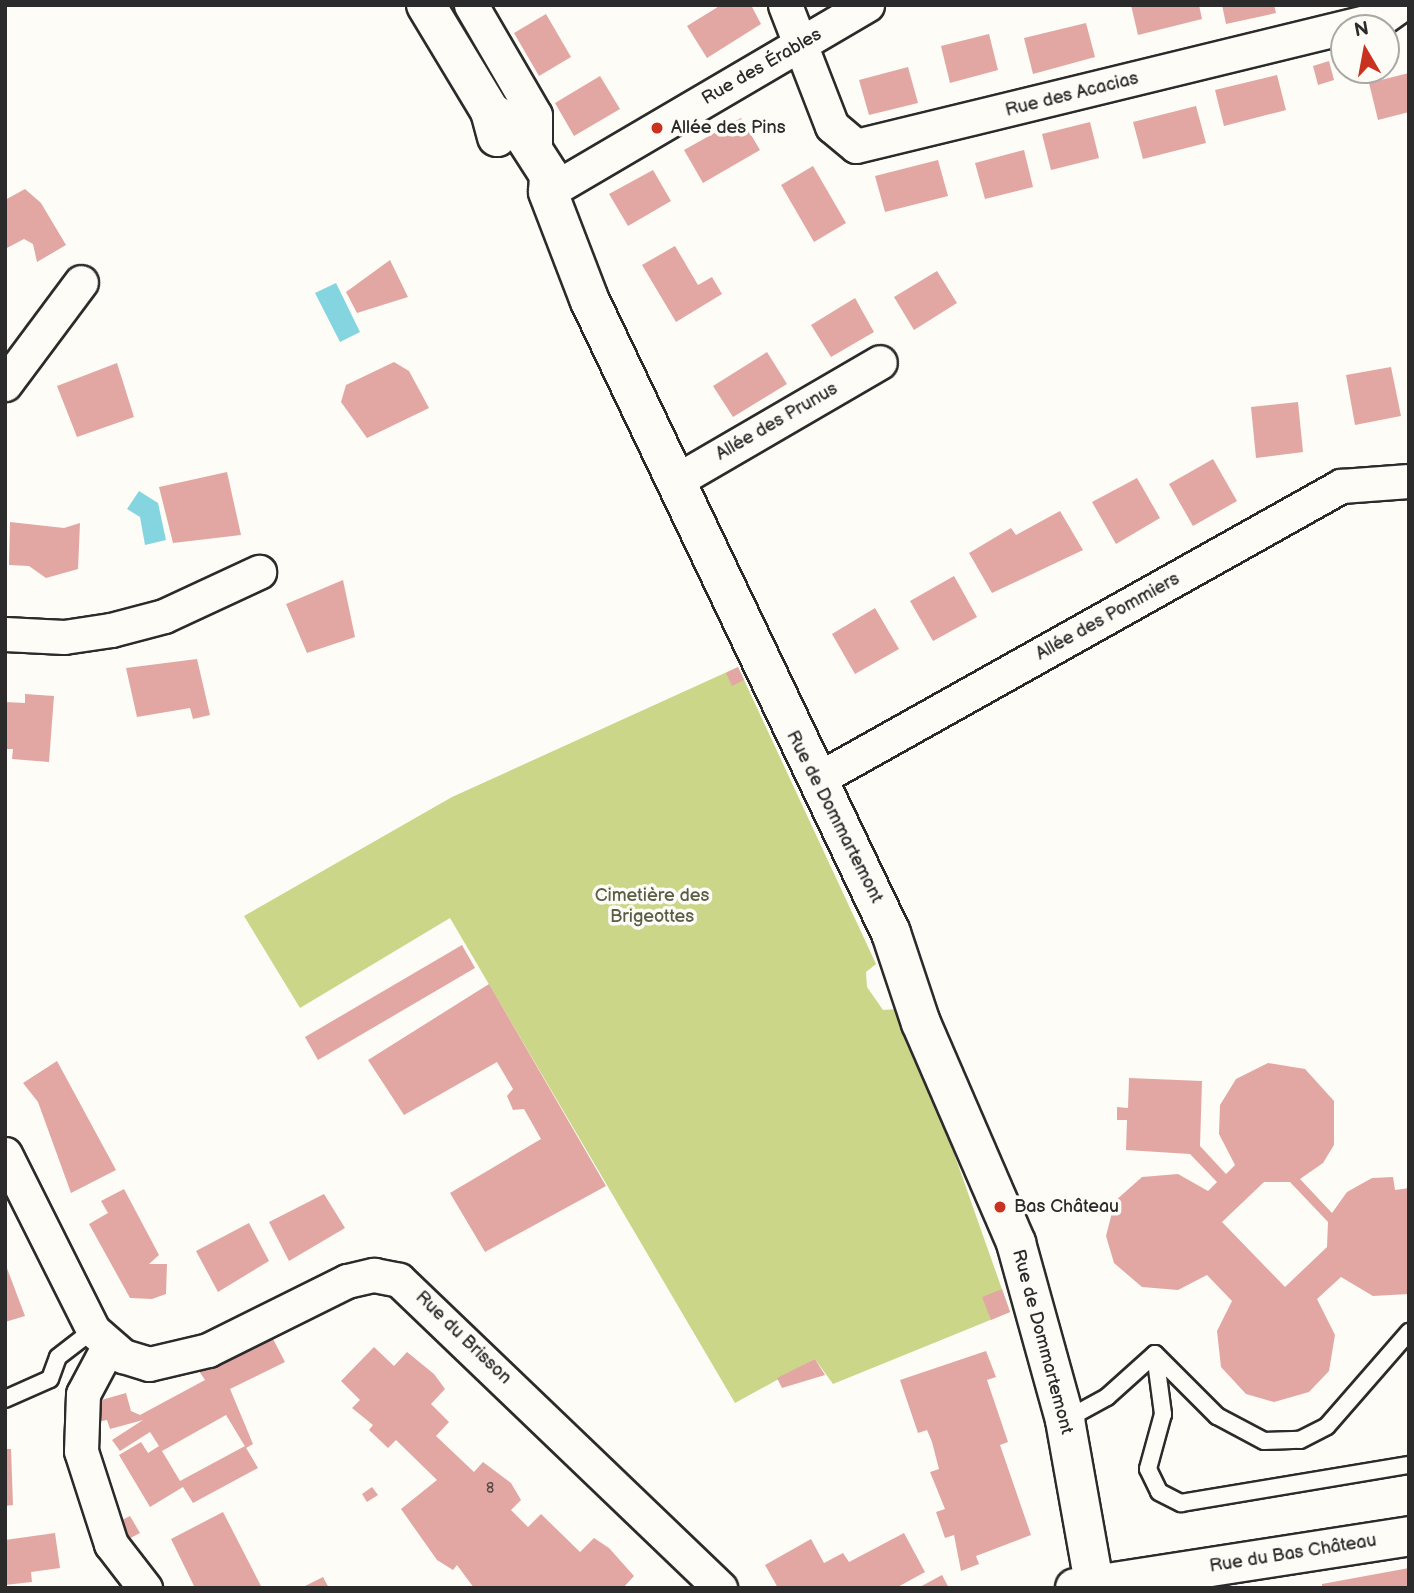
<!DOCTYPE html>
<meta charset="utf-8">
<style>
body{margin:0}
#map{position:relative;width:1414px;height:1593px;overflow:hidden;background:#fdfcf7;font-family:"Balsamiq Sans",sans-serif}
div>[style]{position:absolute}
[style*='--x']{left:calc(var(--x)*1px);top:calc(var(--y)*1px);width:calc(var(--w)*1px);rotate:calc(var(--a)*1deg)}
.green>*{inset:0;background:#cbd689}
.water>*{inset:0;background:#85d5e0}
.building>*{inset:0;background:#e2a7a3}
.roads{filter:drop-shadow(2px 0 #2b2b2b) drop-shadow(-2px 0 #2b2b2b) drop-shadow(0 2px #2b2b2b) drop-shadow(0 -2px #2b2b2b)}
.service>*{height:16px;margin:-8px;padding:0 8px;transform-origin:8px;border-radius:8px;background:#fdfcf7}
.minor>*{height:33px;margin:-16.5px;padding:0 16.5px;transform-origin:16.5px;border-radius:16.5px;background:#fdfcf7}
.tertiary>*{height:38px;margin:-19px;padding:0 19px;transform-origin:19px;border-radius:19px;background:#fdfcf7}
.dots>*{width:19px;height:19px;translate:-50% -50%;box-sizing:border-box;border:4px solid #fdfcf7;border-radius:50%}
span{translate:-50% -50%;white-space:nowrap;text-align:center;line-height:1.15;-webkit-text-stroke:7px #fdfcf7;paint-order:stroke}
.number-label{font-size:14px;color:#594a49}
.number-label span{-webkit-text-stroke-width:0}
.street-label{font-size:18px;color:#2b2b2b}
.poi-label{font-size:18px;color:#2b2b2b}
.left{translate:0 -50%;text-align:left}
.park-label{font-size:18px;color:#5b5e47}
.frame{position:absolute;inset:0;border:7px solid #2b2b2b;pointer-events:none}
.north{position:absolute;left:1330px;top:14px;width:70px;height:70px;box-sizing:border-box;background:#fdfcf7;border:2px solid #a9a8a5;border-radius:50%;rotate:350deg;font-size:19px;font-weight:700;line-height:28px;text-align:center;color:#2b2b2b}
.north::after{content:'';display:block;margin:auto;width:24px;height:32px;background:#c8321e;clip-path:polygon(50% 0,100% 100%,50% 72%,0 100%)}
</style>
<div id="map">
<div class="green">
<div style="clip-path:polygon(738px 667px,876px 964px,866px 972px,867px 987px,883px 1010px,897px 1009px,932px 1091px,1010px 1312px,833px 1384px,815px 1359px,735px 1403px,450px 918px,300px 1008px,244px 916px,452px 797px)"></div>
</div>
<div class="water">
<div style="clip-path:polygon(336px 283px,360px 332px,340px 342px,315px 293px)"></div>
<div style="clip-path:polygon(139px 491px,158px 503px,166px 540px,145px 545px,140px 517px,127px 509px)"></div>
</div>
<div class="building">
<div style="clip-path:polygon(721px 5px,751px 5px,761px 24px,707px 58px,687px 26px)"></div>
<div style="clip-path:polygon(1131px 5px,1199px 5px,1202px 19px,1138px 35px)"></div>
<div style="clip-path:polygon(1222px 5px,1274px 5px,1276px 13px,1226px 24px)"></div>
<div style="clip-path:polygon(546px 14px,571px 57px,539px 76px,514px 33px)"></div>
<div style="clip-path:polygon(1086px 23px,1095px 57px,1033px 74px,1024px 38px)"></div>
<div style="clip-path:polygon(989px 34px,998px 70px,950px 83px,941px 46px)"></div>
<div style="clip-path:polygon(1329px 61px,1334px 80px,1318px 85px,1313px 66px)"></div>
<div style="clip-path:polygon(908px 67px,918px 103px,869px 115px,859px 80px)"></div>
<div style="clip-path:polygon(1409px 73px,1409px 112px,1378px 120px,1369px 83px)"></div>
<div style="clip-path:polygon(1277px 75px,1286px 110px,1224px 126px,1215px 90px)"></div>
<div style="clip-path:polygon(600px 76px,620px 109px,574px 136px,555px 103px)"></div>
<div style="clip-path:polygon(1196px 106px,1206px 143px,1143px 159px,1133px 122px)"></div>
<div style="clip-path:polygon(741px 118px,760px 150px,703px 183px,684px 150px)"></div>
<div style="clip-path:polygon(1090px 122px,1099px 158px,1051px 170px,1042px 134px)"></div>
<div style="clip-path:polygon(1024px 150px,1033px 187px,985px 199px,975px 163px)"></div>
<div style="clip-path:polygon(938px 160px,948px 196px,885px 212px,875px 176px)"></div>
<div style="clip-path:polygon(813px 166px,846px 223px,814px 242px,781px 185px)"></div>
<div style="clip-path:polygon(653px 170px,671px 201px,628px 226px,609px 194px)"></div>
<div style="clip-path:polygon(25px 189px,41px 203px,66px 245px,37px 262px,33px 244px,24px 239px,5px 249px,5px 200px)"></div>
<div style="clip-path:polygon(675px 246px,698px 285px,712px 277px,722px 294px,676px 322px,642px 265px)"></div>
<div style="clip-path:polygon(390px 260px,408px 297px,357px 313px,346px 292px)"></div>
<div style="clip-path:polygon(937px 271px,957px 303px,914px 330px,894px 297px)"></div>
<div style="clip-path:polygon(855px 298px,874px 332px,831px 357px,811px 325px)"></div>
<div style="clip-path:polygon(767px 352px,787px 384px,733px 417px,713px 386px)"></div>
<div style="clip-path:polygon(394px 362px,409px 371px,429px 408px,367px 438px,341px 402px,346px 385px)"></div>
<div style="clip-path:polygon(117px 363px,134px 417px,77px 437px,57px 386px)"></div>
<div style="clip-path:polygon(1391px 367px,1401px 416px,1355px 425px,1346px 375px)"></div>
<div style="clip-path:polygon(1298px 402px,1303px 452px,1256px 458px,1251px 407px)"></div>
<div style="clip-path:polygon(1213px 459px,1237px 501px,1193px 526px,1169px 484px)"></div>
<div style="clip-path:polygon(227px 472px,241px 535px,173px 543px,159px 487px)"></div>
<div style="clip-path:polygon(1137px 478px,1160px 518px,1116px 544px,1092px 502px)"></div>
<div style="clip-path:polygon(1060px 511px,1083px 550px,992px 593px,969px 553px,1011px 528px,1016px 535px)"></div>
<div style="clip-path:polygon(10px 522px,64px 528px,80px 523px,78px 569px,46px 578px,29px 566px,9px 565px)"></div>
<div style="clip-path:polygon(954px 576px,977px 617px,933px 641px,910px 601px)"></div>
<div style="clip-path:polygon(343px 580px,355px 637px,307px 653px,286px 604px)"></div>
<div style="clip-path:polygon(875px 608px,899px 649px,855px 674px,832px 634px)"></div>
<div style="clip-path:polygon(197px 659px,210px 715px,193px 719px,190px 708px,137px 717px,126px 668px)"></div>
<div style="clip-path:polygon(738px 667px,744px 680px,732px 686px,726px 673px)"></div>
<div style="clip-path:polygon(25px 694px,54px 696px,49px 762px,12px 759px,13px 749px,5px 749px,5px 702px,25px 703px)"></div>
<div style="clip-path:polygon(462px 945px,475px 968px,318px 1060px,305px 1037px)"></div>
<div style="clip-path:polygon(489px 984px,606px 1186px,485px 1252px,450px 1193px,541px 1139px,524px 1109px,513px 1110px,507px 1096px,513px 1089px,497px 1062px,404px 1115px,368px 1060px)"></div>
<div style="clip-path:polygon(57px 1061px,116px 1170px,71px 1193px,38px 1102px,23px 1083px)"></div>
<div style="clip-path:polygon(evenodd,1268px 1063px,1305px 1069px,1334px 1101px,1334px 1145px,1323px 1163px,1300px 1179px,1332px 1213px,1347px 1192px,1372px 1178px,1393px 1177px,1395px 1190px,1409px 1188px,1409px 1294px,1373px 1296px,1341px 1277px,1317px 1299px,1335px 1335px,1329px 1371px,1309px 1392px,1274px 1402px,1246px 1394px,1221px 1367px,1217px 1331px,1232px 1301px,1207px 1275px,1178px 1290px,1142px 1287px,1114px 1263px,1106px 1236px,1115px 1201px,1142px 1177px,1178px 1174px,1208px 1191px,1217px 1182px,1190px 1154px,1126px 1150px,1127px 1120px,1117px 1120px,1117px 1107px,1128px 1108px,1129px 1078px,1202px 1081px,1200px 1146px,1226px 1174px,1235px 1165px,1219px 1134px,1220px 1105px,1236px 1079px,1268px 1063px,1264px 1182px,1290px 1182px,1328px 1222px,1327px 1247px,1285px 1287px,1222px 1222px,1264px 1182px)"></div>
<div style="clip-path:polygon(124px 1189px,159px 1255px,149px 1264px,167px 1264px,166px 1294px,152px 1299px,130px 1298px,89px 1224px,108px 1213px,101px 1201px)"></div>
<div style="clip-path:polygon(324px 1194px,345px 1228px,289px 1261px,269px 1222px)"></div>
<div style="clip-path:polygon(249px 1223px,269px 1261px,218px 1292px,196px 1251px)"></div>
<div style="clip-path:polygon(5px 1263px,25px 1316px,5px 1322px)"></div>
<div style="clip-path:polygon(1002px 1289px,1010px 1312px,991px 1320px,982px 1297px)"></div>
<div style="clip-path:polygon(272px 1337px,285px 1362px,230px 1389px,253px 1444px,246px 1448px,226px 1415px,162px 1451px,180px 1481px,245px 1446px,258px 1468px,193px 1503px,183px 1487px,150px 1507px,119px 1455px,141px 1442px,148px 1453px,159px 1446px,150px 1432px,120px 1451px,112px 1440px,143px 1420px,110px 1429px,107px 1420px,97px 1422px,91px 1403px,126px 1393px,131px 1411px,140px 1415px,205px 1380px,199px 1371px)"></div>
<div style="clip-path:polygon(374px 1347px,394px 1366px,407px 1352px,434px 1374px,445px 1389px,431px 1404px,449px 1422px,436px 1436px,474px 1472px,483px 1462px,511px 1483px,521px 1500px,511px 1510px,528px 1527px,541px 1514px,580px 1552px,594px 1538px,609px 1548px,634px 1576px,623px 1588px,474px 1588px,457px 1565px,453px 1570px,437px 1560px,401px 1509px,437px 1480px,396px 1440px,388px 1448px,369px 1430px,373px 1425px,352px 1408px,360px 1400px,341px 1381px)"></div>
<div style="clip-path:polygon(986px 1351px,996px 1377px,987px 1380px,1008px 1442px,1000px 1445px,1031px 1535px,976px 1556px,979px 1564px,961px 1571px,954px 1535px,945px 1538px,936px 1512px,945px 1509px,930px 1472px,939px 1469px,932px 1442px,927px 1430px,918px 1433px,900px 1380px)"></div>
<div style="clip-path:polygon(815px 1359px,825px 1375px,782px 1388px,777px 1378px)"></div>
<div style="clip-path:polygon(5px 1449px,11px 1449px,13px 1505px,5px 1506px)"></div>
<div style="clip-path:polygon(372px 1487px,378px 1495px,367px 1502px,362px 1494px)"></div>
<div style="clip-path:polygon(223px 1512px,262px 1588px,195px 1588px,171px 1539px)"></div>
<div style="clip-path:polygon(130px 1516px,140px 1533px,121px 1543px,112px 1525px)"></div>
<div style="clip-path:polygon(55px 1533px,60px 1568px,31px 1572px,32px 1582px,5px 1585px,5px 1540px)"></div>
<div style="clip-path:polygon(904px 1533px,925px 1572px,896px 1588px,778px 1588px,765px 1565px,811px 1539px,824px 1563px,843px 1553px,849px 1562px)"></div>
<div style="clip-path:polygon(1409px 1568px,1409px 1588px,1322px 1588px,1322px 1584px)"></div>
<div style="clip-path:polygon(942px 1575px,949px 1588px,918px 1588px)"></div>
<div style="clip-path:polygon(323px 1577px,329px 1588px,301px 1588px)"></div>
</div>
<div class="roads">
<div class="service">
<div style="--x:1155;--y:1354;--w:61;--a:82.4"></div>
<div style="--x:1163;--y:1414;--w:57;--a:105.3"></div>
<div style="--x:1148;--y:1469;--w:25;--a:64"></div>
<div style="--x:1159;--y:1492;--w:25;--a:27"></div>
<div style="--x:1181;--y:1503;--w:231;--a:-9.5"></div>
<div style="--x:1155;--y:1354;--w:88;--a:45"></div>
<div style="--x:1217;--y:1416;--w:53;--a:28"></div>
<div style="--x:1264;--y:1441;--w:36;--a:-2"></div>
<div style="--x:1300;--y:1440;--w:30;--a:-27"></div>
<div style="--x:1327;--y:1426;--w:125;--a:-48.9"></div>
<div style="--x:5;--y:1399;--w:49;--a:-24"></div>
<div style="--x:50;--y:1379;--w:23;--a:-70"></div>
<div style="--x:58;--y:1357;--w:44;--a:-37.6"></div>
<div style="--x:1065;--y:1420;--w:48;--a:-28.7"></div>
<div style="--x:1107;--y:1397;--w:64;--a:-41.9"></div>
</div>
<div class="minor">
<div style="--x:471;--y:5;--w:127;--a:59.8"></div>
<div style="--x:535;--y:115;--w:34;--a:90"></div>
<div style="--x:785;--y:5;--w:130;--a:68.8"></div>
<div style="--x:832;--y:126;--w:31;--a:40"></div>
<div style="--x:856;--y:146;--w:541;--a:-13.68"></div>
<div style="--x:1382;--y:18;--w:22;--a:-36"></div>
<div style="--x:548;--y:192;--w:370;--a:-30.4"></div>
<div style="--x:5;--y:384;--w:127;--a:-53.3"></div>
<div style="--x:674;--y:482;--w:238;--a:-30.2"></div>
<div style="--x:5;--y:634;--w:59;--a:2.9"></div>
<div style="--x:64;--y:637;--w:48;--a:-8.5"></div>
<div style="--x:111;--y:630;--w:55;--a:-14.8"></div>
<div style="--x:164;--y:616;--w:105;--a:-24.9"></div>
<div style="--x:816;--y:780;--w:602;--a:-29.25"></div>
<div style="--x:1341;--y:486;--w:68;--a:-4.2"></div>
<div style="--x:5;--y:1154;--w:197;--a:63.4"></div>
<div style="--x:93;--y:1330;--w:40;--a:41"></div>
<div style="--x:123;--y:1356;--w:27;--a:17"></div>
<div style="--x:149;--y:1364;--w:61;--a:-13.3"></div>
<div style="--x:208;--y:1350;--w:155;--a:-26.4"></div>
<div style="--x:347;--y:1281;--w:28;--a:-13"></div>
<div style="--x:374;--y:1275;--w:25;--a:11"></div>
<div style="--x:399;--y:1280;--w:445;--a:43.8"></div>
<div style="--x:108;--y:1347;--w:53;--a:118"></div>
<div style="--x:83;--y:1394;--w:57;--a:92"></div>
<div style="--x:81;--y:1451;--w:98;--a:72.1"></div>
<div style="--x:111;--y:1544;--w:56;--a:52.3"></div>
</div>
<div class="tertiary">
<div style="--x:426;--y:5;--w:124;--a:58.9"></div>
<div style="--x:490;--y:111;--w:27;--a:75"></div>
<div style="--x:490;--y:111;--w:39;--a:35"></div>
<div style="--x:522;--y:133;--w:50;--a:57.3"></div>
<div style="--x:549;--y:175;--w:17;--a:93"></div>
<div style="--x:548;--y:192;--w:115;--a:69"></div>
<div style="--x:589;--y:299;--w:702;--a:64.53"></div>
<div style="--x:891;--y:933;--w:95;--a:71.6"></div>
<div style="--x:921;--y:1023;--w:240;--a:66.6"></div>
<div style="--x:1016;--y:1243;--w:184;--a:74.5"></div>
<div style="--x:1065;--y:1420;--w:166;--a:79.9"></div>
<div style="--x:1075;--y:1588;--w:338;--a:-8.8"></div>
</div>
</div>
<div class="dots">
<div style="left:657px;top:128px;background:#c8321e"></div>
<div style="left:1000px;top:1207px;background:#c8321e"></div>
</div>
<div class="number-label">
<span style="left:490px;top:1489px">8</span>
</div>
<div class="street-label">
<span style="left:762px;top:67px;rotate:-30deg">Rue des Érables</span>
<span style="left:1072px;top:95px;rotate:-14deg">Rue des Acacias</span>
<span style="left:777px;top:422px;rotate:-30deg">Allée des Prunus</span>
<span style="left:1108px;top:617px;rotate:-29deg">Allée des Pommiers</span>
<span style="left:834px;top:817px;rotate:63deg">Rue de Dommartemont</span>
<span style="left:463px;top:1338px;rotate:44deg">Rue du Brisson</span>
<span style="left:1042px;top:1342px;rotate:75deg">Rue de Dommartemont</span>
<span style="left:1293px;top:1554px;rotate:-9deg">Rue du Bas Château</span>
</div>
<div class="poi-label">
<span class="left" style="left:671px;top:128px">Allée des Pins</span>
<span class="left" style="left:1014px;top:1207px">Bas Château</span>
</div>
<div class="park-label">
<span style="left:652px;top:907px">Cimetière des<br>Brigeottes</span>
</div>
<div class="frame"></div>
<div class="north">N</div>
</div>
